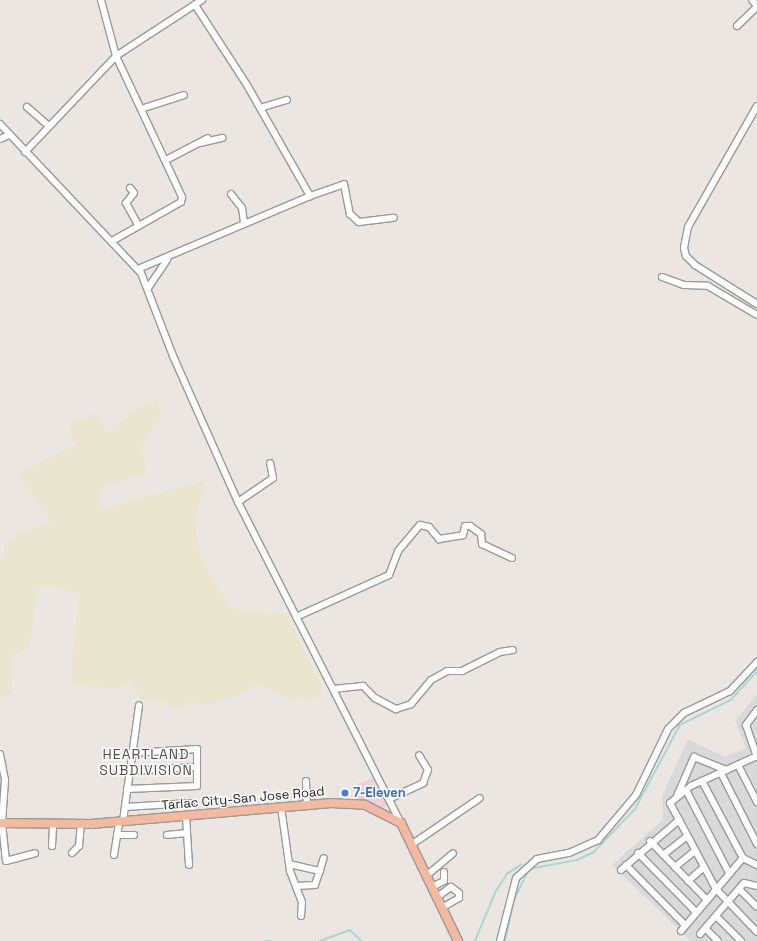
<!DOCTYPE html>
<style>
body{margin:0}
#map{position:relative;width:757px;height:941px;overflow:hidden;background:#ece6e2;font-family:"Space Grotesk",sans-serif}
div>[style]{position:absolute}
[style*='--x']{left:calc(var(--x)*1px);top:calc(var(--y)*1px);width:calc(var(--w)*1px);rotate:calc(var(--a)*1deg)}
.residential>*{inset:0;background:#dad9d9}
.commercial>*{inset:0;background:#ecd2d8}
.farmland>*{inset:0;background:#eae5ce}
.stream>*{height:1.5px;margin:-0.75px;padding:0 0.75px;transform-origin:0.75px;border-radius:0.75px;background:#a5d7d5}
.roads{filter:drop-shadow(1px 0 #999) drop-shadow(-1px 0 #999) drop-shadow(0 1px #999) drop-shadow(0 -1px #999)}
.minor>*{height:6px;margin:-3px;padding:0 3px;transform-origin:3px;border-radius:3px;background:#fff}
.major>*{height:8px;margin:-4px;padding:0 4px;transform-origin:4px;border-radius:4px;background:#f4baa0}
.dots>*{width:11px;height:11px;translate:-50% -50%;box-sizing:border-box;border:2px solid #fff;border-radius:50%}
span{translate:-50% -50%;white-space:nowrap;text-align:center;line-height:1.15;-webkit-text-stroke:3px #fff;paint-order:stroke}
.shop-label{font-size:13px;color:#366cbe;font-weight:700}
.left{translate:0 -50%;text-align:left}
.street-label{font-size:13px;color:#1c1c1c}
.neighbourhood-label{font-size:14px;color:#4f4f4f;letter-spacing:1px}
</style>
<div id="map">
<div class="residential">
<div style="clip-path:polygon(757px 694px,757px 941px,691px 941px,612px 865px,663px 820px,662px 796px,688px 739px,725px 757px,746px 748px,735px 721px)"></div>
</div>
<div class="commercial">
<div style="clip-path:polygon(373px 777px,388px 803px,385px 808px,354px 798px,358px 784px)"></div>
</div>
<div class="farmland">
<div style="clip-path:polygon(157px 400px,161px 407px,159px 418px,141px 447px,148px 472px,97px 490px,102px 509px,205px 481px,195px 521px,199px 550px,209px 573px,232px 610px,288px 614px,322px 688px,316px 699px,292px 700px,256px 683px,241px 695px,210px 705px,191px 701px,178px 712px,164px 701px,140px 700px,132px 679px,117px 688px,70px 684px,79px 593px,39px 585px,29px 649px,11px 654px,12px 693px,0 698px,0 559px,5px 559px,4px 546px,19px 534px,52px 522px,19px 474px,76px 445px,67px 426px,96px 412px,107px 434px,129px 414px)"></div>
</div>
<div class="stream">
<div style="--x:266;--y:941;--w:4;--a:0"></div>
<div style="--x:320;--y:941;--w:32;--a:-20"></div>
<div style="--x:350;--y:930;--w:16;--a:43"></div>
<div style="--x:475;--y:941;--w:54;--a:-67.2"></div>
<div style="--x:496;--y:891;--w:20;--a:-57"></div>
<div style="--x:507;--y:874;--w:17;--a:-33"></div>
<div style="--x:505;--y:941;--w:42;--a:-77.6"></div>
<div style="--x:514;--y:900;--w:34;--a:-64"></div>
<div style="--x:529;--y:869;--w:49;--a:-10.6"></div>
<div style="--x:577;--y:860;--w:19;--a:-25"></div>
<div style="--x:594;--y:852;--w:59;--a:-46.4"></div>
<div style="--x:635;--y:809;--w:95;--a:-61.8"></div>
<div style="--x:680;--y:725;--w:57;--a:-26.1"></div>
<div style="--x:731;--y:700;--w:39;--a:-48"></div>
</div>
<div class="roads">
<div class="minor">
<div style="--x:101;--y:0;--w:58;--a:75"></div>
<div style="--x:116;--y:56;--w:156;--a:64.9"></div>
<div style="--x:182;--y:197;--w:5;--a:101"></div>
<div style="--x:181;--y:202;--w:79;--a:150.5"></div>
<div style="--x:752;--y:0;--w:8;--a:50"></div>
<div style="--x:195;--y:5;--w:95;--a:57"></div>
<div style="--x:247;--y:85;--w:128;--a:60.4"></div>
<div style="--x:310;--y:196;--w:36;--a:-19"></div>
<div style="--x:344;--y:184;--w:31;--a:79"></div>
<div style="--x:350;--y:214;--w:12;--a:42"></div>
<div style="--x:359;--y:222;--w:35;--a:-7"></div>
<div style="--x:737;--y:26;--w:28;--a:-44"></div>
<div style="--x:757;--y:106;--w:139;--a:119.7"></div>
<div style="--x:688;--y:227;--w:21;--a:101"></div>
<div style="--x:684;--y:248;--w:8;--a:76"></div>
<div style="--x:686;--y:256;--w:13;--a:45"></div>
<div style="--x:695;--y:265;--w:73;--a:32.2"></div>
<div style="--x:27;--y:107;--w:29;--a:41"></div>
<div style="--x:260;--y:108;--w:28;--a:-17"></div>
<div style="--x:141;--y:109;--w:45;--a:-18"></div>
<div style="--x:0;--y:124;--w:205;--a:46.6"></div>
<div style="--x:141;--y:273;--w:89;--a:68.9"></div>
<div style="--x:173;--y:356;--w:160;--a:66"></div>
<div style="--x:238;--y:502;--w:360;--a:63.1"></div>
<div style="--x:0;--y:139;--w:10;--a:-24"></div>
<div style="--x:200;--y:143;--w:23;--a:-13"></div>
<div style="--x:25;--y:152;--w:132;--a:-46.5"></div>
<div style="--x:116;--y:56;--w:103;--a:-33.1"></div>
<div style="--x:166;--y:160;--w:47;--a:-27.6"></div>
<div style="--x:130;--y:188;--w:6;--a:51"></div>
<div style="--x:134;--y:193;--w:13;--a:129"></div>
<div style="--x:126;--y:203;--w:26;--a:61"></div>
<div style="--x:231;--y:194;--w:18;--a:52"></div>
<div style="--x:242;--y:208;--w:15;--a:82"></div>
<div style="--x:138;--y:269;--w:187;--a:-23"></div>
<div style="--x:662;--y:277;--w:23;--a:20"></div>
<div style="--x:684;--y:285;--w:24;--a:2"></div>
<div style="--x:708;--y:286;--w:57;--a:30.6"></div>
<div style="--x:148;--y:288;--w:34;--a:-56"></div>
<div style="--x:238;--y:502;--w:42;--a:-34.4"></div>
<div style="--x:273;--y:478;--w:15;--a:-101"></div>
<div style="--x:296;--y:617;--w:102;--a:-24.3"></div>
<div style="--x:389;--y:575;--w:26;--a:-69"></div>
<div style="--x:398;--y:551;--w:34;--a:-50"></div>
<div style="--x:420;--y:525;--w:9;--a:13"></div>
<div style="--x:429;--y:527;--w:16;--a:50"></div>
<div style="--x:439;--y:539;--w:24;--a:-9"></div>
<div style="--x:463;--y:535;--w:9;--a:-77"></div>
<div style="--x:465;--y:526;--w:5;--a:0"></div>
<div style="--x:470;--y:526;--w:14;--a:36"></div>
<div style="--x:481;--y:534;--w:10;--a:84"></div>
<div style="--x:482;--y:544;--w:33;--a:25"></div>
<div style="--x:333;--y:689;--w:30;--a:-6"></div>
<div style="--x:363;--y:686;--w:17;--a:45"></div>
<div style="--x:375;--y:698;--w:24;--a:28"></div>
<div style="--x:396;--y:709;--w:16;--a:-18"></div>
<div style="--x:411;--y:704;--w:31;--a:-50"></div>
<div style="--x:431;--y:680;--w:18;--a:-29"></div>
<div style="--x:447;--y:671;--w:15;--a:0"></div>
<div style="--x:462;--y:671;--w:42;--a:-26.6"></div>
<div style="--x:500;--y:652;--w:13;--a:-9"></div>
<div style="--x:757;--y:710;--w:19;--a:126"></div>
<div style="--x:746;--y:725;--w:34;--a:71"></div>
<div style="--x:0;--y:754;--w:26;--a:79"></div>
<div style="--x:5;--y:780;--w:43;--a:94"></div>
<div style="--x:2;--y:823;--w:38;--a:84"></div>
<div style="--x:6;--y:861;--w:30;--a:-15"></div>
<div style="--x:757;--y:756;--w:72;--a:155.6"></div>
<div style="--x:691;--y:786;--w:27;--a:141"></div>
<div style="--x:670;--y:803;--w:98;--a:61.9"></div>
<div style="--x:716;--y:889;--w:59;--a:46.4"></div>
<div style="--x:738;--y:765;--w:42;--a:62.8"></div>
<div style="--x:130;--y:771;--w:67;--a:-3.4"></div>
<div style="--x:721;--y:773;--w:80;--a:63.1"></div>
<div style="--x:306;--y:781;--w:24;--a:88"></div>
<div style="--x:702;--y:781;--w:87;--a:62"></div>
<div style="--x:743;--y:858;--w:16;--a:27"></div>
<div style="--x:127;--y:789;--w:70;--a:-2.5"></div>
<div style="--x:197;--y:786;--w:37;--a:-90"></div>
<div style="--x:197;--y:749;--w:65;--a:176.5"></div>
<div style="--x:686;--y:790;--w:93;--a:62.6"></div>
<div style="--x:677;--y:796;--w:43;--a:-66.4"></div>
<div style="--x:694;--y:757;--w:35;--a:22"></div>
<div style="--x:389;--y:799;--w:38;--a:-25"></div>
<div style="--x:423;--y:783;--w:14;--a:-69"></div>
<div style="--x:428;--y:770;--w:17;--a:-121"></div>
<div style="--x:125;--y:807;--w:66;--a:-3.5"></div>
<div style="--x:281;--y:807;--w:65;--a:82"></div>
<div style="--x:290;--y:871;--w:33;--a:69"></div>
<div style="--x:302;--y:902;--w:14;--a:94"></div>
<div style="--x:186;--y:816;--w:49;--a:86.5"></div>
<div style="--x:123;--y:821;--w:117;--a:-82.1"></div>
<div style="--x:117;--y:835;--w:17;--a:0"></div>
<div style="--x:167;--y:835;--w:20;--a:-6"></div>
<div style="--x:650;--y:841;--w:82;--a:46"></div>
<div style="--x:411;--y:845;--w:83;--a:-34.3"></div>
<div style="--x:52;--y:846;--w:22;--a:-87"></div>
<div style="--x:72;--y:853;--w:10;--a:-45"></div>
<div style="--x:79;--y:846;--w:22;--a:-85"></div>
<div style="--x:638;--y:853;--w:83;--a:45.5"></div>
<div style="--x:114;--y:855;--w:33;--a:-81"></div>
<div style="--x:663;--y:855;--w:31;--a:-38"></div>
<div style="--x:289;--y:864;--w:32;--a:13"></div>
<div style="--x:626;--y:865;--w:84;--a:45.5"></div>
<div style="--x:675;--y:867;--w:26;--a:-39"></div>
<div style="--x:621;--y:870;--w:77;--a:-40.8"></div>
<div style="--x:426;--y:876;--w:35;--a:-40"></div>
<div style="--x:688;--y:881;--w:20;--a:-41"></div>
<div style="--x:296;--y:886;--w:19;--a:-3"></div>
<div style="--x:315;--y:885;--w:28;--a:-72"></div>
<div style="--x:432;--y:887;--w:13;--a:-27"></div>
<div style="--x:444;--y:881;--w:9;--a:-90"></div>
<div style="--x:739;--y:889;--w:25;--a:45"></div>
<div style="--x:437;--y:897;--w:17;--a:-36"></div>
<div style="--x:451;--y:887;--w:10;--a:37"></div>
<div style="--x:459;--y:893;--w:5;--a:90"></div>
<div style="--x:459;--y:898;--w:20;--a:150"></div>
<div style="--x:717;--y:917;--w:34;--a:45"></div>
<div style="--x:706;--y:929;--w:17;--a:45"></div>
<div style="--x:681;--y:931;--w:96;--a:-49.7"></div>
<div style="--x:700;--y:934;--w:67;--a:-49.2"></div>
<div style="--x:744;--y:883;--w:13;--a:13"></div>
<div style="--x:500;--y:941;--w:65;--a:-75.7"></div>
<div style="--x:516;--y:878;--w:28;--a:-42"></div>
<div style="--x:537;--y:859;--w:33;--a:-11"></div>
<div style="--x:569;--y:853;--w:32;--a:-24"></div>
<div style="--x:598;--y:840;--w:59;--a:-49.8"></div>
<div style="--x:636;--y:795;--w:73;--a:-64.1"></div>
<div style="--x:668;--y:729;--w:23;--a:-45"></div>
<div style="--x:684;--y:713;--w:51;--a:-25.6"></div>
<div style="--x:730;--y:691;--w:40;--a:-47"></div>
</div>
<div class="major">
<div style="--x:0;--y:823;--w:91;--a:0.6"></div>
<div style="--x:91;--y:824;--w:241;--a:-5"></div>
<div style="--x:331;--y:803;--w:34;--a:3"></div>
<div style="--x:365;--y:805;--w:40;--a:26.6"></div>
<div style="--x:401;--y:823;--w:131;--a:64.2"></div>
</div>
</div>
<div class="dots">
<div style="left:345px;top:793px;background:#3f7fe0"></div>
</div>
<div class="shop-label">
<span class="left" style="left:353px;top:793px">7-Eleven</span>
</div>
<div class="street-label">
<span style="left:243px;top:799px;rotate:-5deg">Tarlac City-San Jose Road</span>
</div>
<div class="neighbourhood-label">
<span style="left:146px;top:762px">HEARTLAND<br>SUBDIVISION</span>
</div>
</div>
